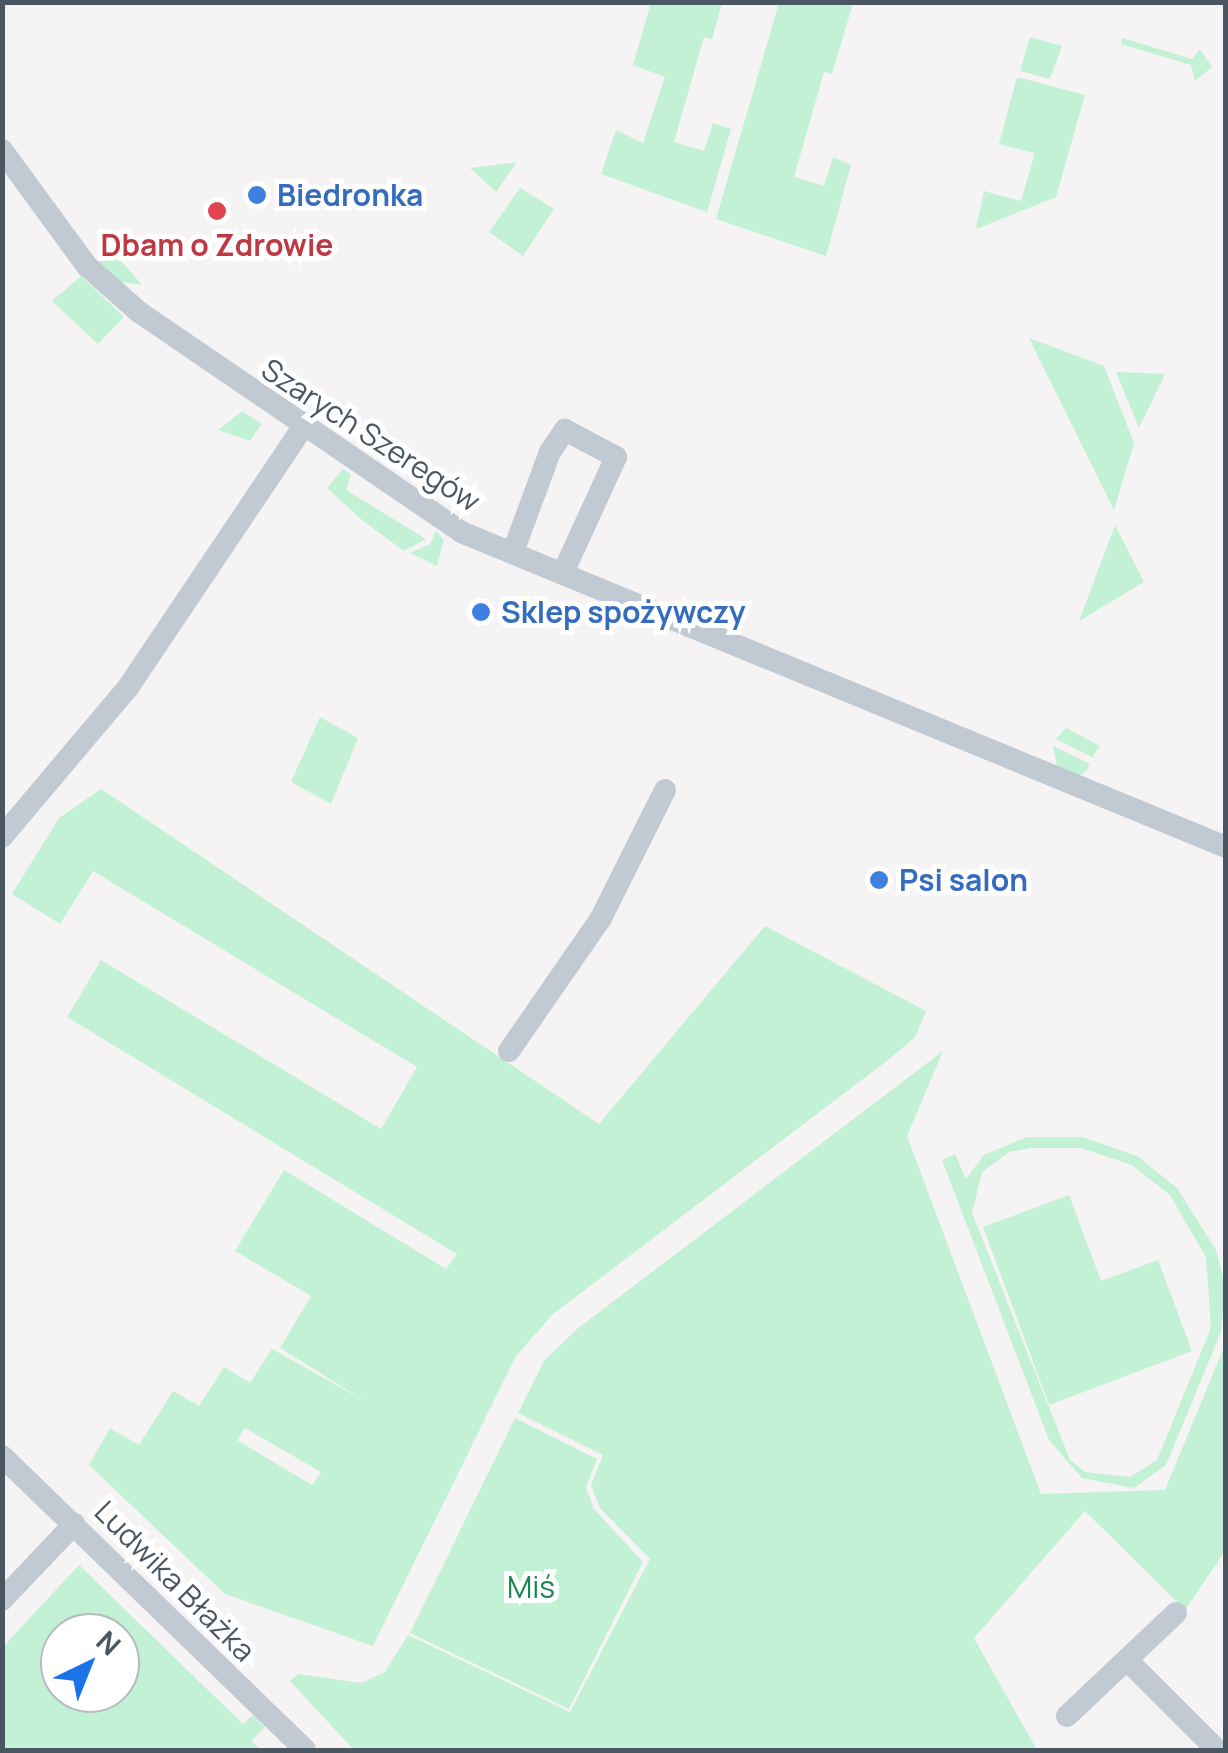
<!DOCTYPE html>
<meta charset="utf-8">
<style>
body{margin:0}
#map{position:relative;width:1228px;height:1753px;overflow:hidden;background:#f5f3f3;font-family:Manrope,sans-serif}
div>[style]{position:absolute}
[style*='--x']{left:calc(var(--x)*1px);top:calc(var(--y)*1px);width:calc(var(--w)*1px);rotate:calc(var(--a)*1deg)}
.green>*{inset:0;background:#c3f1d5}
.minor>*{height:22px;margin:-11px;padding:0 11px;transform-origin:11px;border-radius:11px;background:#c1cad2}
.dots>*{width:28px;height:28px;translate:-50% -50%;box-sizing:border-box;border:5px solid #fff;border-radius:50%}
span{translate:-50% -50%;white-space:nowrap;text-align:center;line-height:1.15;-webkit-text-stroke:10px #fff;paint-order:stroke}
.shop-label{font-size:30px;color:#366cbe;font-weight:700}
.left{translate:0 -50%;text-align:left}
.health-label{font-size:30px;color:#be3a42;font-weight:700}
.street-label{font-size:30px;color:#4a5661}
.park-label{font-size:30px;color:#17864f}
.frame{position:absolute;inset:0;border:5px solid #4a5661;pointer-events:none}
.north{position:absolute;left:40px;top:1613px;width:100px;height:100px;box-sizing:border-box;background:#fff;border:2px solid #b7bbc0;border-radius:50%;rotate:43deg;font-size:28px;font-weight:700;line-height:40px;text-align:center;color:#4a5661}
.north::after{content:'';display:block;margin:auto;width:35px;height:45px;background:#1a73e8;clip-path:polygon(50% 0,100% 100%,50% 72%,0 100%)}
</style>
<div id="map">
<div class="green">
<div style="clip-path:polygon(651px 3px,722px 3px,712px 39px,704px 37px,674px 142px,704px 151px,713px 123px,731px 129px,707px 212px,601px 174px,616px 130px,643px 143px,665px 77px,633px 65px)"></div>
<div style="clip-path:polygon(779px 3px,853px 3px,832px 74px,824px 72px,794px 177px,824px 186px,833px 157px,851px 165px,826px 256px,716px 219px)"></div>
<div style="clip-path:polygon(1030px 37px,1062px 46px,1050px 79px,1020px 71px)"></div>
<div style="clip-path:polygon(1122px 38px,1192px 59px,1200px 49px,1212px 67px,1195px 81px,1191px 65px,1121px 44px)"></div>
<div style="clip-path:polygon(1017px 77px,1085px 95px,1056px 197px,976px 229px,984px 191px,1021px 201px,1035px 153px,999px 144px)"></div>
<div style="clip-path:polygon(517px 162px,496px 192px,470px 168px)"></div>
<div style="clip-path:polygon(520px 188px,554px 209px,523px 256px,489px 232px)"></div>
<div style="clip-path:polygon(111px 249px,142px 285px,121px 282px,96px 262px)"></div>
<div style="clip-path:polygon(81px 276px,124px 317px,98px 344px,52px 301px)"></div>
<div style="clip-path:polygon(1029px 338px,1104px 366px,1134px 443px,1114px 510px)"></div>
<div style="clip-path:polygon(1116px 372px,1165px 374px,1139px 428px)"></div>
<div style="clip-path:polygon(242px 411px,262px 424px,250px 441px,218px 430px)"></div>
<div style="clip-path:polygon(343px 469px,351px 474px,346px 490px,426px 539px,404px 551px,362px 520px,327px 488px)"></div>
<div style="clip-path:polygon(1115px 525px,1144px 582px,1079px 621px)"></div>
<div style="clip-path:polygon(436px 531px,444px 540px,437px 566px,410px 553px,430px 544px)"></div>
<div style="clip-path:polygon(320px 717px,358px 738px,331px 804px,291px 782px)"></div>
<div style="clip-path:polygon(1066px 728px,1100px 746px,1092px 757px,1056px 739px)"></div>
<div style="clip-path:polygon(1053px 746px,1090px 764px,1087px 770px,1078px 776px,1057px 766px)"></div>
<div style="clip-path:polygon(evenodd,101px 789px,599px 1124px,765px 926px,926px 1011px,915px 1037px,888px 1060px,553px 1314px,516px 1356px,373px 1646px,225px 1594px,89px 1465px,110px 1428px,139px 1445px,173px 1391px,199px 1406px,224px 1367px,250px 1383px,272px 1349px,365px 1401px,280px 1348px,311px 1296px,235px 1251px,284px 1170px,446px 1269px,457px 1254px,67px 1017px,101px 960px,381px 1129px,417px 1067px,93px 871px,60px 924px,12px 894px,59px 818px,101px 789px,245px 1428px,321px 1472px,321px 1473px,312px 1485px,237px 1440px,245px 1428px)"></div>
<div style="clip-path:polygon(943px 1051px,907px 1136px,1041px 1494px,1165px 1490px,1225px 1345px,1225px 1551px,1185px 1610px,1085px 1511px,974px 1638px,1037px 1750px,354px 1750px,290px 1681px,299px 1674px,361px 1683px,385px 1672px,408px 1635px,570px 1712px,650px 1559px,600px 1508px,591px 1485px,603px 1455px,518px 1413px,544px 1361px,577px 1329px)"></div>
<div style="clip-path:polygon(evenodd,1027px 1137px,1082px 1137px,1137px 1156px,1177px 1188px,1216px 1250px,1225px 1284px,1221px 1332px,1166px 1465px,1134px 1488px,1082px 1478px,1049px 1440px,942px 1160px,955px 1154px,966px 1179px,984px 1155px,1027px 1137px,1030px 1148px,1081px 1148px,1132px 1165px,1170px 1195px,1206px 1257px,1211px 1328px,1157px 1460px,1130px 1477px,1085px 1472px,1070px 1460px,972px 1213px,982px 1172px,1009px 1152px,1030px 1148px)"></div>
<div style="clip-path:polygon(1069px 1195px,1101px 1281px,1158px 1260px,1192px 1351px,1049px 1405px,983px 1227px)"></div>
<div style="clip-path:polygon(515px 1418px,597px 1459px,586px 1488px,594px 1509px,643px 1562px,569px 1709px,410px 1633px)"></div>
<div style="clip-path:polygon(evenodd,79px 1565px,243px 1724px,253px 1715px,265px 1727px,251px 1741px,261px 1750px,3px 1750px,2px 1648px,79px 1565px,60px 1633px,120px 1633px,120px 1693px,60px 1693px,60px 1633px)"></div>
</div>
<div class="minor">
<div style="--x:2;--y:150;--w:144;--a:53.8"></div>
<div style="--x:87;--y:266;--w:69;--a:41.5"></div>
<div style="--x:139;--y:312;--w:390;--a:34.3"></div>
<div style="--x:461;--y:532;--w:827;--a:22.38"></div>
<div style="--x:513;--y:552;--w:107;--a:-69.7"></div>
<div style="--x:550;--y:452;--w:27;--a:-56"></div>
<div style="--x:565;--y:430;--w:58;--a:27.9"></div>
<div style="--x:616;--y:457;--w:128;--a:114.6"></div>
<div style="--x:2;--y:837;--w:197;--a:-49.9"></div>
<div style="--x:129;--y:686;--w:310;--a:-56.1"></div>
<div style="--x:509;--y:1051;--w:162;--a:-55.3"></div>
<div style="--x:601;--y:918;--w:143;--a:-63.4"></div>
<div style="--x:2;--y:1456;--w:422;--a:44.1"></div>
<div style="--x:2;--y:1600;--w:105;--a:-46.5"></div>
<div style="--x:1127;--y:1660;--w:127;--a:45"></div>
<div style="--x:1067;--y:1716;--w:150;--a:-43.4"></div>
</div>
<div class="dots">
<div style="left:257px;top:195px;background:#3f7fe0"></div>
<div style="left:217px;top:211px;background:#e0444e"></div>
<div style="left:481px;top:612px;background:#3f7fe0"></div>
<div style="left:879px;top:880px;background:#3f7fe0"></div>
</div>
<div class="shop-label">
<span class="left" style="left:277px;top:195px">Biedronka</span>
<span class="left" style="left:501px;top:612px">Sklep spożywczy</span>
<span class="left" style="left:899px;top:880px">Psi salon</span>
</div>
<div class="health-label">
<span style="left:217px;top:245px">Dbam o Zdrowie</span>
</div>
<div class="street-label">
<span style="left:371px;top:435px;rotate:33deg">Szarych Szeregów</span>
<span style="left:175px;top:1581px;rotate:45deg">Ludwika Błażka</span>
</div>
<div class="park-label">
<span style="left:531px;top:1587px">Miś</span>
</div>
<div class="frame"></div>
<div class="north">N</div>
</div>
